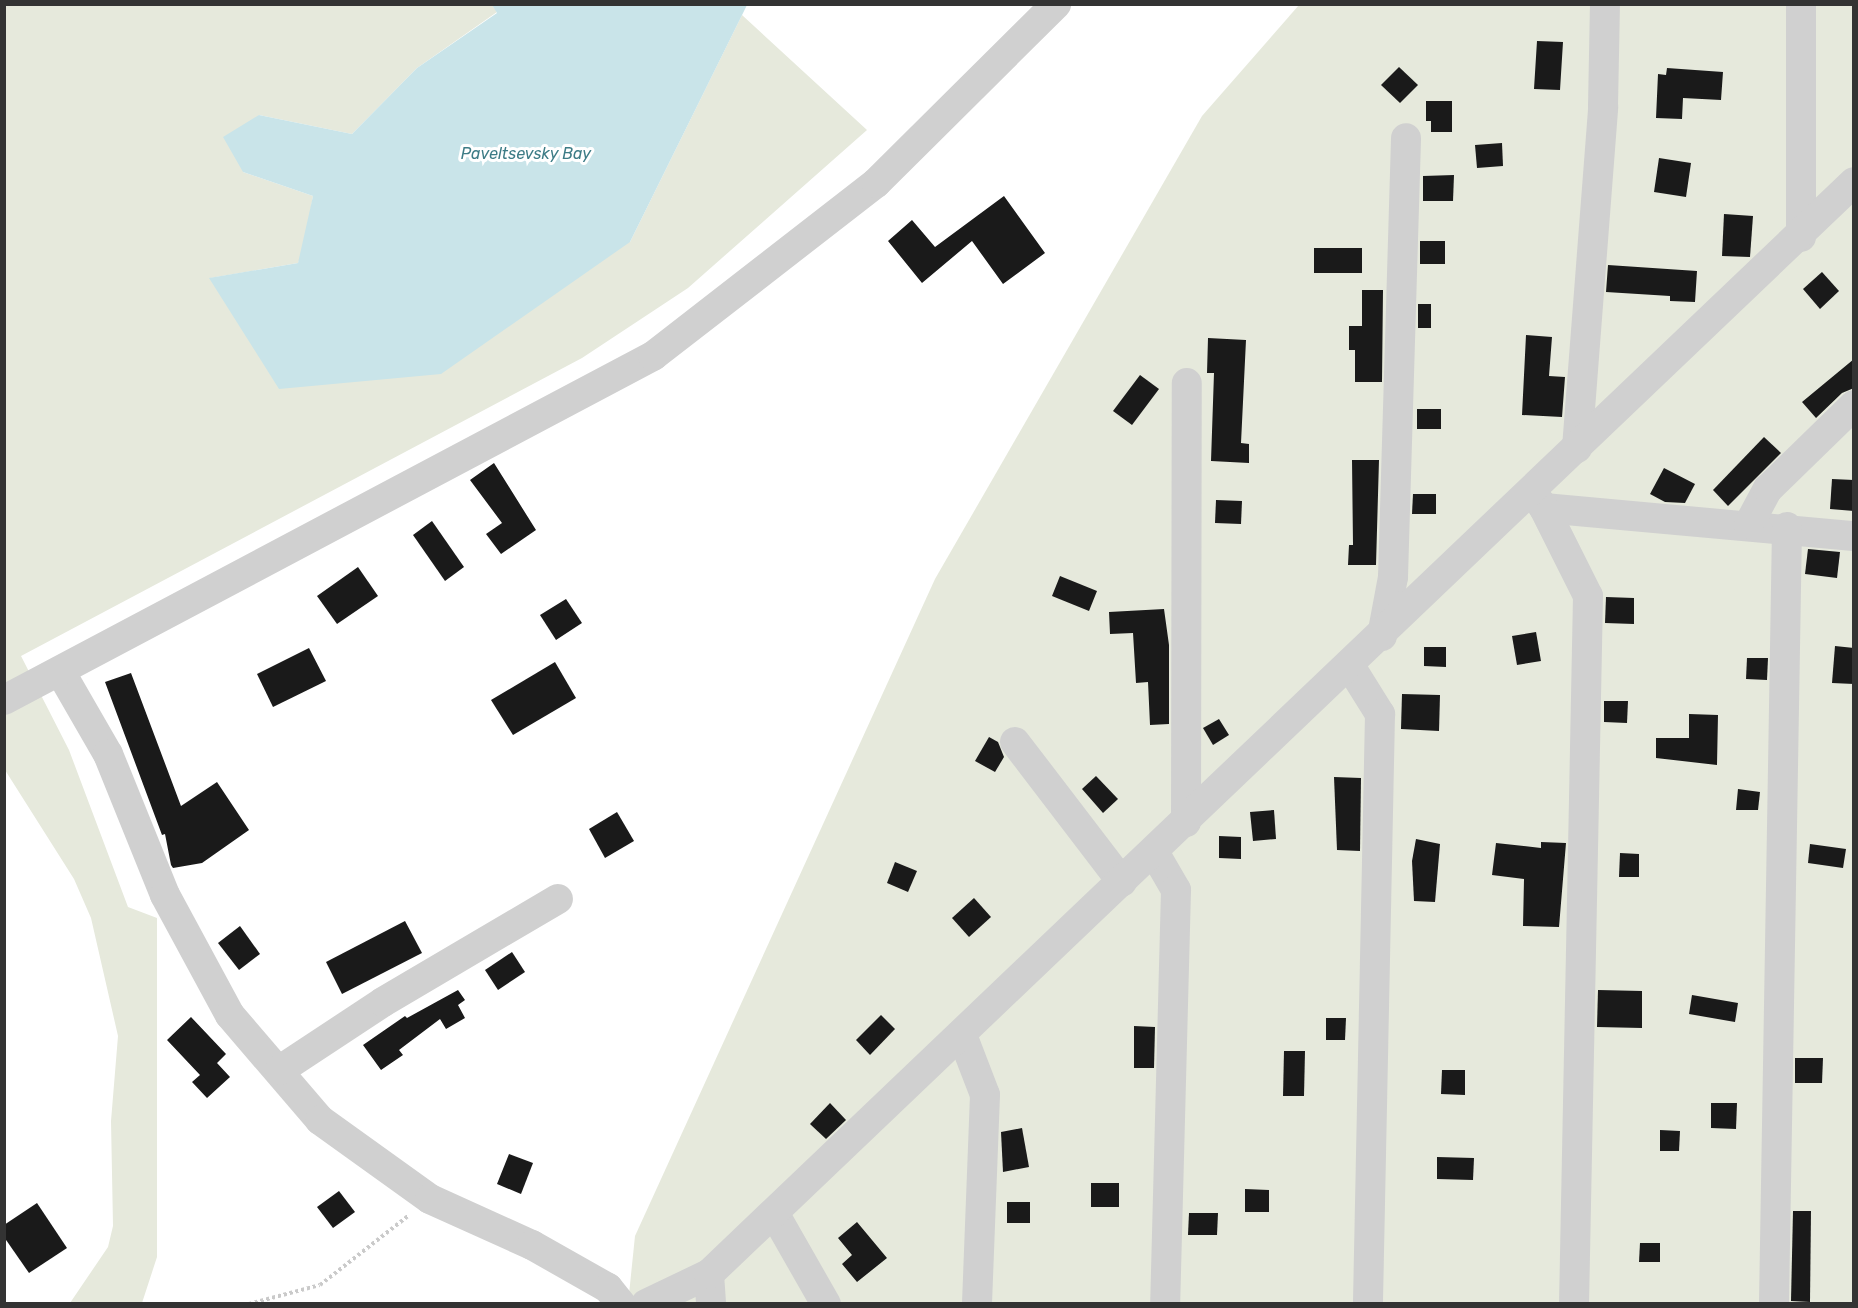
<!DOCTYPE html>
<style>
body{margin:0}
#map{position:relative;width:1858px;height:1308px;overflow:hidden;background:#fff;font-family:Rubik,sans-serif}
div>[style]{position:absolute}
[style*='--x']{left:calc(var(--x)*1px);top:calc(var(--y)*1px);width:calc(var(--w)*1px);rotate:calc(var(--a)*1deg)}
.green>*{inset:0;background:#e6e9dc}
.water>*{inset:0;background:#c9e4e9}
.building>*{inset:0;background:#1a1a1a}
.path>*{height:4px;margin-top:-2px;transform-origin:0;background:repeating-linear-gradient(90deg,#cacaca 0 3px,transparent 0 6px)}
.minor>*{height:30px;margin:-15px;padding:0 15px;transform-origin:15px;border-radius:15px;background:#d0d0d0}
span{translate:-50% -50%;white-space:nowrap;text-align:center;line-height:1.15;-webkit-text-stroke:6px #fff;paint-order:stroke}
.water-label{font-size:16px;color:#3d7c86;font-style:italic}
.frame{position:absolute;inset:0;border:6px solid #333;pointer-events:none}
</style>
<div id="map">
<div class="green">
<div style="clip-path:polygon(5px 5px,492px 5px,497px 12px,417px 68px,352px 134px,259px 115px,243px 172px,313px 196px,304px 247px,298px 263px,210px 278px,630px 242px,742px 15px,867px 130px,688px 288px,582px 358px,21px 656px,69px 750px,128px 907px,157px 918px,157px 1257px,142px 1303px,70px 1303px,108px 1247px,113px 1226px,111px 1121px,118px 1036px,91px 918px,74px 879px,5px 770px)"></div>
<div style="clip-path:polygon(1299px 5px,1853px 5px,1853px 1303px,628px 1304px,635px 1236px,935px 579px,1202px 116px)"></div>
</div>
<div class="water">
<div style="clip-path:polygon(492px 5px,747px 5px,630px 242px,441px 374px,279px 389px,209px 278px,298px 263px,313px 196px,243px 172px,223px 137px,259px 115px,352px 134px,417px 68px,497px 13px)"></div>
</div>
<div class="building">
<div style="clip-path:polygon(1537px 41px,1563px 42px,1560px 90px,1534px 89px)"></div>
<div style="clip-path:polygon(1399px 67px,1418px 85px,1400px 103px,1381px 85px)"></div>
<div style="clip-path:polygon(1667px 68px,1723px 72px,1721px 100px,1683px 98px,1682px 119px,1656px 118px,1658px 74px,1666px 75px)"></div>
<div style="clip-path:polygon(1426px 101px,1452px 101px,1452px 132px,1431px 132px,1431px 121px,1426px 121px)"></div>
<div style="clip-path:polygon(1502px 143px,1503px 166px,1477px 168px,1475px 145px)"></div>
<div style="clip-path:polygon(1659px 158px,1691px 163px,1686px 197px,1654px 192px)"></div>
<div style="clip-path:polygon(1454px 175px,1453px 201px,1423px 201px,1423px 176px)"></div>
<div style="clip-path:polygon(1004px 196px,1045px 253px,1003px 284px,972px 241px,922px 283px,888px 241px,912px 220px,935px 247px)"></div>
<div style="clip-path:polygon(1724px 214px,1753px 216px,1750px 257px,1722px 256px)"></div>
<div style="clip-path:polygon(1420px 241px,1445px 241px,1445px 264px,1420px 264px)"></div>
<div style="clip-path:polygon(1314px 248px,1362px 248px,1362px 273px,1314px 273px)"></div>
<div style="clip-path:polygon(1608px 265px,1697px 271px,1695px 302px,1670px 301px,1670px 296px,1606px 292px)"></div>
<div style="clip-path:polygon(1822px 272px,1839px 291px,1820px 309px,1803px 289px)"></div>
<div style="clip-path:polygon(1362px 290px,1383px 290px,1382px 382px,1355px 382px,1355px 350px,1349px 350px,1349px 326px,1362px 326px)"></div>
<div style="clip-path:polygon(1418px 304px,1431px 304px,1431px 328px,1418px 328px)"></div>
<div style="clip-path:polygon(1526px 335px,1552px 337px,1549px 376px,1565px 377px,1562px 417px,1522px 415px)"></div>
<div style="clip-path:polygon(1208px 338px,1246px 340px,1241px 443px,1249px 444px,1249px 463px,1211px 461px,1214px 373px,1207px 373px)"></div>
<div style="clip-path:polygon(1854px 359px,1854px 388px,1842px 393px,1816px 418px,1802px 402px)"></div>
<div style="clip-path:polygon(1140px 375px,1159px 389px,1132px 425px,1113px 411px)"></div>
<div style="clip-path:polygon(1417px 409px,1441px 409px,1441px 429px,1417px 429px)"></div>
<div style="clip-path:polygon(1764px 437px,1781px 453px,1728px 506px,1713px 490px)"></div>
<div style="clip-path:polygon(1352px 460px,1379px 460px,1376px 565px,1348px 565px,1349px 545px,1353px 545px)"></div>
<div style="clip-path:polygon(494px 463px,536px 530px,501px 554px,486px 534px,502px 523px,470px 480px)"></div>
<div style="clip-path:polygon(1664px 468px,1695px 484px,1685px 503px,1665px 502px,1650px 494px)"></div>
<div style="clip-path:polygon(1832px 479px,1854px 480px,1854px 511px,1830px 509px)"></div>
<div style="clip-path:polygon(1413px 494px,1436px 494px,1436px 514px,1412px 514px)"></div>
<div style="clip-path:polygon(1216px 500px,1242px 501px,1241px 524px,1215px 523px)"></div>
<div style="clip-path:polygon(432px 521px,464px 567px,445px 581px,413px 535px)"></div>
<div style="clip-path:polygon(1808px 549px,1840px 552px,1837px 578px,1805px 574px)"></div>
<div style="clip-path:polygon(358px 567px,378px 596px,337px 624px,317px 596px)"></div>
<div style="clip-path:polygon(1060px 576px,1097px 591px,1089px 611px,1052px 596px)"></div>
<div style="clip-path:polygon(1606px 597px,1634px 598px,1634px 624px,1605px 623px)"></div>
<div style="clip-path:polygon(566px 599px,582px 623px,556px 640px,540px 615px)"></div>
<div style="clip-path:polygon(1164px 609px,1169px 645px,1169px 724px,1150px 725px,1148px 682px,1136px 683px,1133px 633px,1110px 634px,1109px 612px)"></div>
<div style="clip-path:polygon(1536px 632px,1541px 661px,1517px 665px,1512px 636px)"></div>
<div style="clip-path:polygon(1835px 646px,1854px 648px,1854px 684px,1832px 683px)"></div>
<div style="clip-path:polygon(1424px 647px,1446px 647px,1446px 667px,1424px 666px)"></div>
<div style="clip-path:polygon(309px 648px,326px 681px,273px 707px,257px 674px)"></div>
<div style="clip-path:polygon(1747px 658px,1768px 658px,1767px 680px,1746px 679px)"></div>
<div style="clip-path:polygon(555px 662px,576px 698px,513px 735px,491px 700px)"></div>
<div style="clip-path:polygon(131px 673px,181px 806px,217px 782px,249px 830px,202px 863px,173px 868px,171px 865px,165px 834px,162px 835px,105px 682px)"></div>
<div style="clip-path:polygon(1402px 694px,1440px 695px,1439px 731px,1401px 729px)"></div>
<div style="clip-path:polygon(1604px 701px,1628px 701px,1627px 723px,1604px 722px)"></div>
<div style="clip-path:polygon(1689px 714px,1718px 715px,1717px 765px,1656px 758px,1656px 738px,1689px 738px)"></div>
<div style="clip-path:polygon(1219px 719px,1229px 735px,1213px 745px,1203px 728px)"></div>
<div style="clip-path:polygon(989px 737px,998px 742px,1004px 757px,995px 772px,975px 761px)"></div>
<div style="clip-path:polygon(1096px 776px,1118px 799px,1103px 813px,1082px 789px)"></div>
<div style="clip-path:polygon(1334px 777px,1361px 778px,1360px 851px,1337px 850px)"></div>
<div style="clip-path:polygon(1738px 789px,1760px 792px,1758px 810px,1736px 810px)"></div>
<div style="clip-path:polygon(1274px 810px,1276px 839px,1253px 841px,1250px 812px)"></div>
<div style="clip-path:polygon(617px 812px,634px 841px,605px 858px,589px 829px)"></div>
<div style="clip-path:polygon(1219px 836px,1241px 837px,1241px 859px,1219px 858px)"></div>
<div style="clip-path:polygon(1416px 839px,1440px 844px,1435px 902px,1414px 901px,1412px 861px)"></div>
<div style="clip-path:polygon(1541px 842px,1566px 843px,1559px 927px,1523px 926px,1524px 879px,1492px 875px,1496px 843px,1541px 848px)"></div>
<div style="clip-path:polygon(1810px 844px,1846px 849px,1843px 868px,1808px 863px)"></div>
<div style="clip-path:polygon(1620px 853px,1639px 854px,1639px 877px,1619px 877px)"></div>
<div style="clip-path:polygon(895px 862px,917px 871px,908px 892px,887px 883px)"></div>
<div style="clip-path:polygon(974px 898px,991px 917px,969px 937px,952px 918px)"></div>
<div style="clip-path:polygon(405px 921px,422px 953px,342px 994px,326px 962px)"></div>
<div style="clip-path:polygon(240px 926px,260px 954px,239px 970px,218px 943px)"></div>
<div style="clip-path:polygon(512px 952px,525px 972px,498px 990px,485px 970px)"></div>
<div style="clip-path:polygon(458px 990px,465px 1000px,458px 1005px,465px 1018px,446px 1029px,440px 1019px,399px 1050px,403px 1055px,381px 1070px,363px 1045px,405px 1016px,407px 1018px)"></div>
<div style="clip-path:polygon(1598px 990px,1642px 991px,1642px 1028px,1597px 1027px)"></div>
<div style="clip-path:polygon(1692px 995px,1738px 1003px,1735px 1022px,1689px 1014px)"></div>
<div style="clip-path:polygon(881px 1015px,895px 1029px,870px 1055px,856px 1040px)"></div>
<div style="clip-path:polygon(191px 1017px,226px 1054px,217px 1063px,230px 1077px,207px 1098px,192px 1082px,200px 1075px,167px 1040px)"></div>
<div style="clip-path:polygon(1326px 1018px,1346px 1018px,1345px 1040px,1326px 1040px)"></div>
<div style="clip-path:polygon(1134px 1026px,1155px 1027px,1154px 1068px,1134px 1068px)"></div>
<div style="clip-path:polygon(1284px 1051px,1305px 1051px,1304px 1096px,1283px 1096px)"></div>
<div style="clip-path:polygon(1795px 1058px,1823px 1058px,1822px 1083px,1795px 1083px)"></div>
<div style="clip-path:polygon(1442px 1070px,1465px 1070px,1465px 1095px,1441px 1094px)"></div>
<div style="clip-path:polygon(830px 1103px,846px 1120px,826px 1139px,810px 1124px)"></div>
<div style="clip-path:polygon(1711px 1103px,1737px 1103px,1736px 1129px,1711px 1128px)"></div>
<div style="clip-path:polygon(1022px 1128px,1029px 1167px,1003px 1172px,1001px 1132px)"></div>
<div style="clip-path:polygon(1660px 1130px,1680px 1131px,1679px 1151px,1660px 1151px)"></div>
<div style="clip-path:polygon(509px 1154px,533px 1163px,521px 1194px,497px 1184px)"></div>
<div style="clip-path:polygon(1437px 1157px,1474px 1158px,1473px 1180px,1437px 1179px)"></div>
<div style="clip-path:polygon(1091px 1183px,1119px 1183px,1119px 1207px,1091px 1207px)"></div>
<div style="clip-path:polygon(1245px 1189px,1269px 1190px,1269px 1212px,1245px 1212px)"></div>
<div style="clip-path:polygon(339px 1191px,355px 1212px,333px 1228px,317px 1207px)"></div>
<div style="clip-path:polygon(1007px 1202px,1030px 1202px,1030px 1223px,1007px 1223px)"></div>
<div style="clip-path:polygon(37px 1203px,67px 1248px,29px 1273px,4px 1237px,4px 1225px)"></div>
<div style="clip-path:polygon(1793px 1211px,1811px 1211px,1810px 1302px,1791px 1301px)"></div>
<div style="clip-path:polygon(1189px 1213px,1218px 1213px,1217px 1235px,1188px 1235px)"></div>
<div style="clip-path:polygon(857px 1222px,887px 1258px,857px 1282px,842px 1264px,852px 1255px,838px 1238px)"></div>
<div style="clip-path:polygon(1640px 1243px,1660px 1243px,1660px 1262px,1639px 1262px)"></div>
</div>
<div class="path">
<div style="--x:249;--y:1304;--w:73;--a:-15"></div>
<div style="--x:320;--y:1285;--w:112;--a:-38.1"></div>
</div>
<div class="minor">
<div style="--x:1801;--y:237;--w:233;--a:-90"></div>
<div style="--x:1577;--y:448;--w:342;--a:-85.6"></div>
<div style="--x:1603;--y:107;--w:103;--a:-88.9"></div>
<div style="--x:1534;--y:495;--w:16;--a:52"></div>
<div style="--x:1544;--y:508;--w:311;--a:5.2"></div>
<div style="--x:1544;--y:508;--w:98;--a:63.4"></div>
<div style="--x:1588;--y:596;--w:708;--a:91.13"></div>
<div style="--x:1749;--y:524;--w:40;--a:-62"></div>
<div style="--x:1768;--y:489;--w:120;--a:-44.3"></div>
<div style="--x:1382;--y:636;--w:60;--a:-79.4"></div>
<div style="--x:1393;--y:577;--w:439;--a:-88.3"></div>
<div style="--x:1350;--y:666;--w:57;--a:58"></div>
<div style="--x:1380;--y:714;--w:590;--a:91.17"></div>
<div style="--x:60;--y:671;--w:96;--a:60"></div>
<div style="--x:108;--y:754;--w:152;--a:68"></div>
<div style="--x:165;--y:895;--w:136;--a:61.6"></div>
<div style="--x:230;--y:1015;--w:138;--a:49.4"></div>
<div style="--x:320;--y:1120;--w:135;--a:35.7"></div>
<div style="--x:430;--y:1199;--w:112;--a:24.3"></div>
<div style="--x:532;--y:1245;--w:87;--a:29.5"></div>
<div style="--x:608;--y:1288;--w:21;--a:51"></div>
<div style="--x:4;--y:700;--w:735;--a:-27.93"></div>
<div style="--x:653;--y:356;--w:282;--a:-37.8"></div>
<div style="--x:876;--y:183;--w:254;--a:-44.8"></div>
<div style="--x:1015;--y:742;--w:176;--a:52.6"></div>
<div style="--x:1186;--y:822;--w:439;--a:-89.9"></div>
<div style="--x:1154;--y:852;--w:44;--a:59.9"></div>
<div style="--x:1176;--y:890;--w:414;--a:91.5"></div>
<div style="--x:962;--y:1035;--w:64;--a:69"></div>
<div style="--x:985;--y:1095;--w:209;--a:92.2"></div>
<div style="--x:280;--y:1070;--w:123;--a:-33.4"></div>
<div style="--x:383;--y:1002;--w:203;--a:-30.5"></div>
<div style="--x:774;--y:1213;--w:105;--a:60.3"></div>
<div style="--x:709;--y:1274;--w:30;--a:86"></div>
<div style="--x:646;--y:1304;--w:70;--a:-25.5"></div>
<div style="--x:709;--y:1274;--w:1582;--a:-43.64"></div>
<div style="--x:1774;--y:1304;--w:777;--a:-89.04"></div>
</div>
<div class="water-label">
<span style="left:526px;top:154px">Paveltsevsky Bay</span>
</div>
<div class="frame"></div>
</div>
